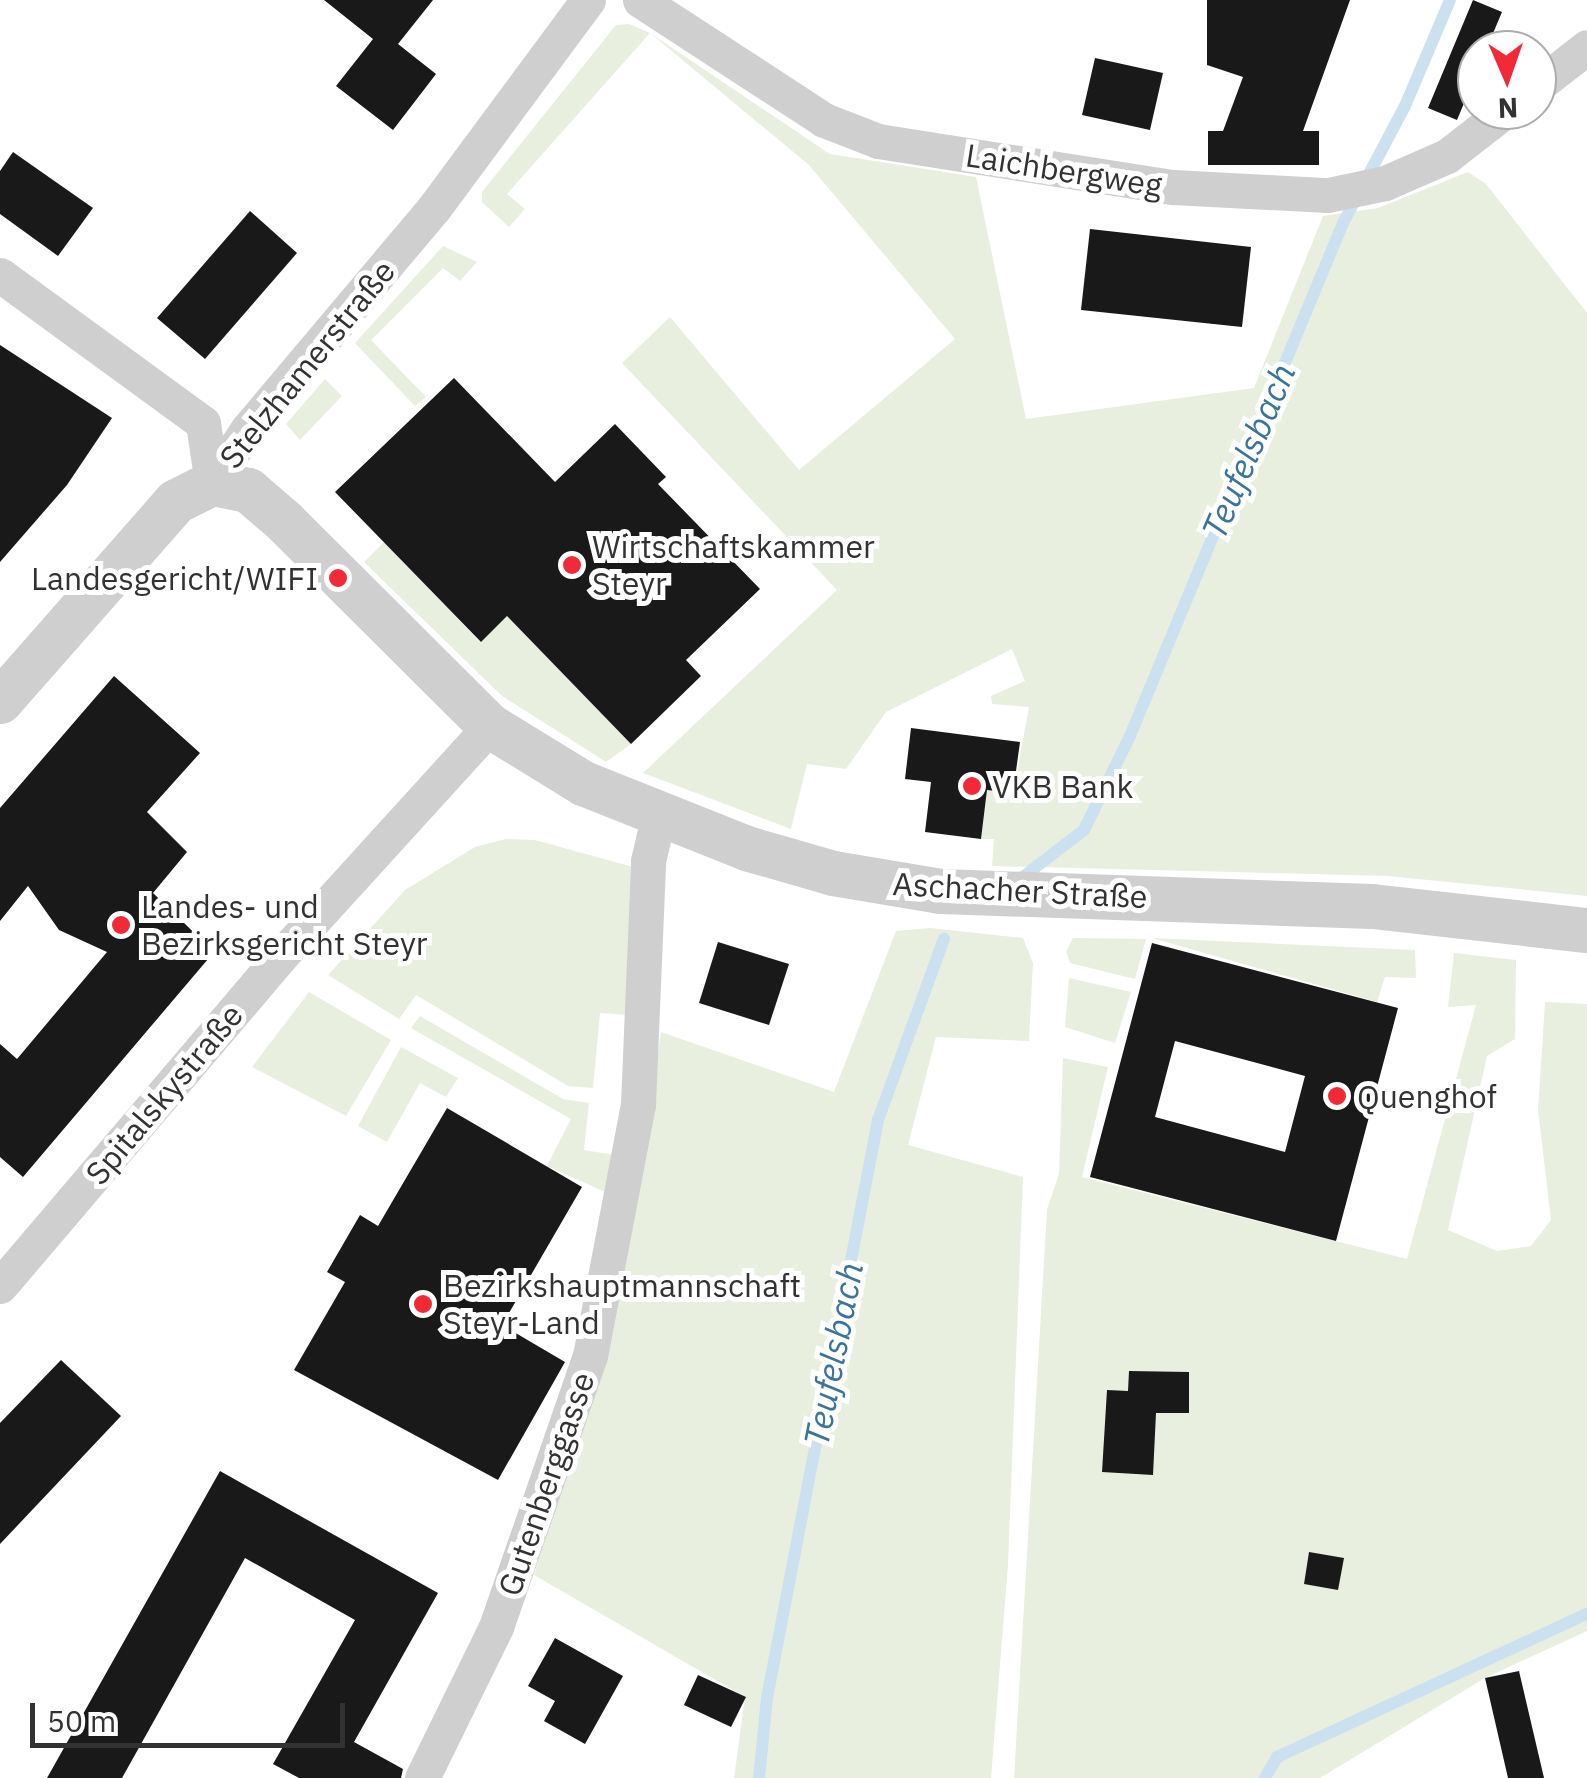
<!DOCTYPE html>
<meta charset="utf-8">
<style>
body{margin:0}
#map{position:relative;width:1587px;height:1778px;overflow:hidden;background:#fff;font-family:"IBM Plex Sans",sans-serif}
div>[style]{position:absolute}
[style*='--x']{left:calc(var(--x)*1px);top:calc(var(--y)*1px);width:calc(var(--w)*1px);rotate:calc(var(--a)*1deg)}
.green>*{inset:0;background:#e8efdf}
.stream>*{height:12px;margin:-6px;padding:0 6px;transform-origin:6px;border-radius:6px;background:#cbe1f0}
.building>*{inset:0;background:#191919}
.minor>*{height:35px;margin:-17.5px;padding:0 17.5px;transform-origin:17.5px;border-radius:17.5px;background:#cfcfcf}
.tertiary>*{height:45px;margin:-22.5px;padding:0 22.5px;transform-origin:22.5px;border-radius:22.5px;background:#cfcfcf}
.dots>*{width:28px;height:28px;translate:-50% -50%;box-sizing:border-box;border:5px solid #fff;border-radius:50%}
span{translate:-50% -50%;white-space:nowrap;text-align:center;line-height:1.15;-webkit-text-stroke:10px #fff;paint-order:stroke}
.street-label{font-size:32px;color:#323232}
.poi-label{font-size:32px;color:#323232}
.left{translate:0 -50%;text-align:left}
.right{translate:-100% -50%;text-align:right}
.water-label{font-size:35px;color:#38749b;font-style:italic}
.north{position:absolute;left:1457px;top:30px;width:100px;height:100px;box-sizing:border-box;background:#fff;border:2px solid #adadad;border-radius:50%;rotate:178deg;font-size:28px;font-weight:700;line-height:40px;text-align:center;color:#323232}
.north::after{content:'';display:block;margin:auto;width:35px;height:45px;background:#f22a37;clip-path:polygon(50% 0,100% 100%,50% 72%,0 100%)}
.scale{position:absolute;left:30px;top:1703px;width:315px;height:45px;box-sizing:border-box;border:5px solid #323232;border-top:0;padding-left:12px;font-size:30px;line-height:35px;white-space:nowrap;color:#323232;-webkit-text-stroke:8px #fff;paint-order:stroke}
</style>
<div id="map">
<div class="green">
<div style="clip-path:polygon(629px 24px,650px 33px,830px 154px,976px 177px,1026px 419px,1254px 388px,1323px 216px,1378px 208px,1468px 172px,1486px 184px,1587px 313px,1587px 896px,1388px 876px,992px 866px,994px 839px,981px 839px,987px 790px,1013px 793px,1029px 707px,992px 704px,991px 696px,1025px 681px,1012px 649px,886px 712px,846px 769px,807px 764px,791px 829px,643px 773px,837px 590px,622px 363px,670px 317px,799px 470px,955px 339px,809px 165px,650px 33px,507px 194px,525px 209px,509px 227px,482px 202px,482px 192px,616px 25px)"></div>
<div style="clip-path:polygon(443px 246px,477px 262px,460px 281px,443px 268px,371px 340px,426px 397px,415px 406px,355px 343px)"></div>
<div style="clip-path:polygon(325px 379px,342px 396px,300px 440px,286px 424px)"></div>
<div style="clip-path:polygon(384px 542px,480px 642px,507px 616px,631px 744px,606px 762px,502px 696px,364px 562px)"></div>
<div style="clip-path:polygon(506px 839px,535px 840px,633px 867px,630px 1015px,600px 1013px,593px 1088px,568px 1086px,416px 995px,399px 1019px,328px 975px,405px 890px,475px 847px)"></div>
<div style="clip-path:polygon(930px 928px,1023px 938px,1033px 963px,1029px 1041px,936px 1037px,908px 1145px,1023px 1177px,1008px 1565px,991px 1778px,734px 1778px,745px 1697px,534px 1575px,621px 1294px,661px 1032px,834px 1092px,896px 931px)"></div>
<div style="clip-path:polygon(1073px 938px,1146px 939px,1135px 979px,1070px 963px,1066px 952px)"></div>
<div style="clip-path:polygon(1152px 938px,1415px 950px,1416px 978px,1385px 977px,1377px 1002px)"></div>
<div style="clip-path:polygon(1454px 953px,1516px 960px,1515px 1039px,1487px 1056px,1448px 1230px,1497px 1251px,1531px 1246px,1551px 1220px,1538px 1110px,1545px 1002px,1587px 1004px,1587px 1631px,1485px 1678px,1320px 1778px,1014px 1778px,1047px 1209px,1059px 1174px,1063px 1058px,1108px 1067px,1082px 1177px,1407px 1259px,1476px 1005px,1448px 1007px)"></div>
<div style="clip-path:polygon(1069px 978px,1131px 992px,1115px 1043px,1065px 1027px)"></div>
<div style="clip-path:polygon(309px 992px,391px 1040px,346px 1116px,252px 1067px)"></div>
<div style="clip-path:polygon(420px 1016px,563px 1099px,589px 1103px,584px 1150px,615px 1155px,612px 1195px,547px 1166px,571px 1119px,411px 1028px)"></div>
<div style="clip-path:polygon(401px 1047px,458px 1078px,446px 1097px,420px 1083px,387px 1142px,358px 1126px)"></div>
</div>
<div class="stream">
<div style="--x:1019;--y:880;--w:82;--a:-37.6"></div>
<div style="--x:1084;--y:830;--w:105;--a:-63.9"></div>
<div style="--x:1130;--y:736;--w:555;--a:-67.45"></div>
<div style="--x:1343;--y:223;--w:132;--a:-62.1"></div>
<div style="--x:1405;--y:106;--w:115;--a:-67"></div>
<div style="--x:759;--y:1778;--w:80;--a:-84.3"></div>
<div style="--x:767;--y:1698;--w:589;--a:-79.13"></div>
<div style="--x:878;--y:1120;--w:193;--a:-70"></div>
<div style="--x:1265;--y:1778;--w:24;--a:-60"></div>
<div style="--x:1277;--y:1757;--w:341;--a:-24.8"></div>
</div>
<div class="building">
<div style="clip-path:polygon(324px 0,433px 0,398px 44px,436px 74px,393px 130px,336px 86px,373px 39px)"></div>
<div style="clip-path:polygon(1207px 0,1350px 0,1303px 131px,1319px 131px,1319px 165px,1208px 165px,1208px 131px,1223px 131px,1243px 77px,1207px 65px)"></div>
<div style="clip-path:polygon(1473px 0,1502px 12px,1486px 50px,1477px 50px,1477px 72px,1457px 120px,1428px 108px)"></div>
<div style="clip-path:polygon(1095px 58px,1163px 73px,1150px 130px,1082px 115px)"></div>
<div style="clip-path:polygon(13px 152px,93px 208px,58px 256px,0 214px,0 171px)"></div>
<div style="clip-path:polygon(250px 211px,297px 253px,205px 359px,157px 318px)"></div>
<div style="clip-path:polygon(1090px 229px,1251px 247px,1242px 327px,1081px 310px)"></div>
<div style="clip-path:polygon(0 345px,112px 418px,67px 485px,0 562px)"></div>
<div style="clip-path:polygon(454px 378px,555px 482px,615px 424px,666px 477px,658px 484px,760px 589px,686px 660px,701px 676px,631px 744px,507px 616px,481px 642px,335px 492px)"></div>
<div style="clip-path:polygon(114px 676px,200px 753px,147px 812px,187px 852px,153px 893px,214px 952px,23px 1177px,0 1157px,0 1044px,17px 1059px,107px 952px,59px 930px,28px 886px,0 921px,0 808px)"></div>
<div style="clip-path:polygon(911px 728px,1020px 742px,1013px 793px,987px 790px,981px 839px,925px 832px,931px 782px,905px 779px)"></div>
<div style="clip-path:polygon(718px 942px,789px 964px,769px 1025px,699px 1003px)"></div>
<div style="clip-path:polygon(evenodd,1152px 943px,1398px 1008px,1336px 1241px,1090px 1177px,1152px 943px,1175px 1041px,1305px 1076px,1285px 1152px,1155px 1117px,1175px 1041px)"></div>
<div style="clip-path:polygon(447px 1108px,582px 1187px,502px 1325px,565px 1362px,498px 1480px,294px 1370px,345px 1282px,327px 1272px,360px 1215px,378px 1226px)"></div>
<div style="clip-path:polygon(61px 1360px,121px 1416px,0 1544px,0 1423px)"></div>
<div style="clip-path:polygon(1129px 1371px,1189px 1372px,1189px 1413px,1156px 1413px,1153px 1475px,1102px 1472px,1107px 1390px,1128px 1391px)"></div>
<div style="clip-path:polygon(220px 1471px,438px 1593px,354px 1742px,403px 1769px,401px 1778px,299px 1778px,273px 1764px,355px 1620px,245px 1558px,122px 1778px,47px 1778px)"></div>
<div style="clip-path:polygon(1309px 1552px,1344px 1558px,1338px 1590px,1304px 1584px)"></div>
<div style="clip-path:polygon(555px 1638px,623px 1676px,585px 1744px,544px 1721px,555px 1701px,528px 1686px)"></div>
<div style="clip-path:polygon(1519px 1671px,1544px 1778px,1508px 1778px,1485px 1678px)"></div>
<div style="clip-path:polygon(698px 1675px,746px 1697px,731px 1727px,684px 1705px)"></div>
</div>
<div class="minor">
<div style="--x:640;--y:0;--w:220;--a:33.1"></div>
<div style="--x:824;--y:120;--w:58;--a:21.3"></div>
<div style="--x:878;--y:141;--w:299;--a:8.9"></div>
<div style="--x:1173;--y:187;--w:155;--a:3"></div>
<div style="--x:1328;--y:195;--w:58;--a:-11.9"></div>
<div style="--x:1385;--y:183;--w:68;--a:-23.5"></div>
<div style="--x:1447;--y:156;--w:75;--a:-37.9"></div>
<div style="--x:1537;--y:86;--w:63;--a:-38"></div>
<div style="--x:0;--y:275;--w:251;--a:36.1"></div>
<div style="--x:203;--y:423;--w:61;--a:81.5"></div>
<div style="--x:212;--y:483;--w:64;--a:-56.6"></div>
<div style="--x:247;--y:430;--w:290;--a:-49.9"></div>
<div style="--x:434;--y:208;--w:259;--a:-53.5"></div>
<div style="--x:0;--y:1286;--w:431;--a:-49.6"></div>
<div style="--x:279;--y:958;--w:314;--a:-47.7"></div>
<div style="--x:422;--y:1778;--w:168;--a:-63.9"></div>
<div style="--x:496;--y:1627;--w:287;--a:-70.9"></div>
<div style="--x:590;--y:1356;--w:257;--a:-79.2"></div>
<div style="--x:638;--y:1104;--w:243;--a:-87.6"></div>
<div style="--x:648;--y:861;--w:44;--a:-76.9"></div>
</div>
<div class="tertiary">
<div style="--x:0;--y:701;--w:266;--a:-48.7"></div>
<div style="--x:176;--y:501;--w:40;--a:-26.6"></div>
<div style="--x:212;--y:483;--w:37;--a:11"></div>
<div style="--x:248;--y:490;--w:48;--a:40.7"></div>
<div style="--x:284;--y:521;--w:291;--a:44.9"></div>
<div style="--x:490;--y:726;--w:109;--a:31.5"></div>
<div style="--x:583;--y:783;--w:175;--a:21.7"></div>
<div style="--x:746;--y:848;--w:91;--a:16"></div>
<div style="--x:833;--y:873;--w:109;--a:9.5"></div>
<div style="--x:941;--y:891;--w:431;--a:2"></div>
<div style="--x:1372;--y:906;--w:216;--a:6.4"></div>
</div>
<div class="dots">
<div style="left:572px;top:565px;background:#f22a37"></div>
<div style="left:338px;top:578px;background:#f22a37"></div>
<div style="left:972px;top:786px;background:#f22a37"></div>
<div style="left:121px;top:925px;background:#f22a37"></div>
<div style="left:1337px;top:1096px;background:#f22a37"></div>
<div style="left:423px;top:1304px;background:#f22a37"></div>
</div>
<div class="street-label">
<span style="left:1064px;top:170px;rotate:9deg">Laichbergweg</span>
<span style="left:307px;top:364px;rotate:-51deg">Stelzhamerstraße</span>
<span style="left:1020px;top:890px;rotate:3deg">Aschacher Straße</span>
<span style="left:164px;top:1094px;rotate:-50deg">Spitalskystraße</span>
<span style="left:546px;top:1484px;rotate:-71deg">Gutenberggasse</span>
</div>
<div class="poi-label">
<span class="left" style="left:592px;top:565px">Wirtschaftskammer<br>Steyr</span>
<span class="right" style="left:318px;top:578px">Landesgericht/WIFI</span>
<span class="left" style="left:992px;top:786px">VKB Bank</span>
<span class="left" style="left:141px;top:925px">Landes- und<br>Bezirksgericht Steyr</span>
<span class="left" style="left:1357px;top:1096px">Quenghof</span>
<span class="left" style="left:443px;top:1304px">Bezirkshauptmannschaft<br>Steyr-Land</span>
</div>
<div class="water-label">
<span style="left:1248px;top:451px;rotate:-67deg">Teufelsbach</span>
<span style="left:833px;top:1354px;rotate:-79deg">Teufelsbach</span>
</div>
<div class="north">N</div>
<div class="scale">50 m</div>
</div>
